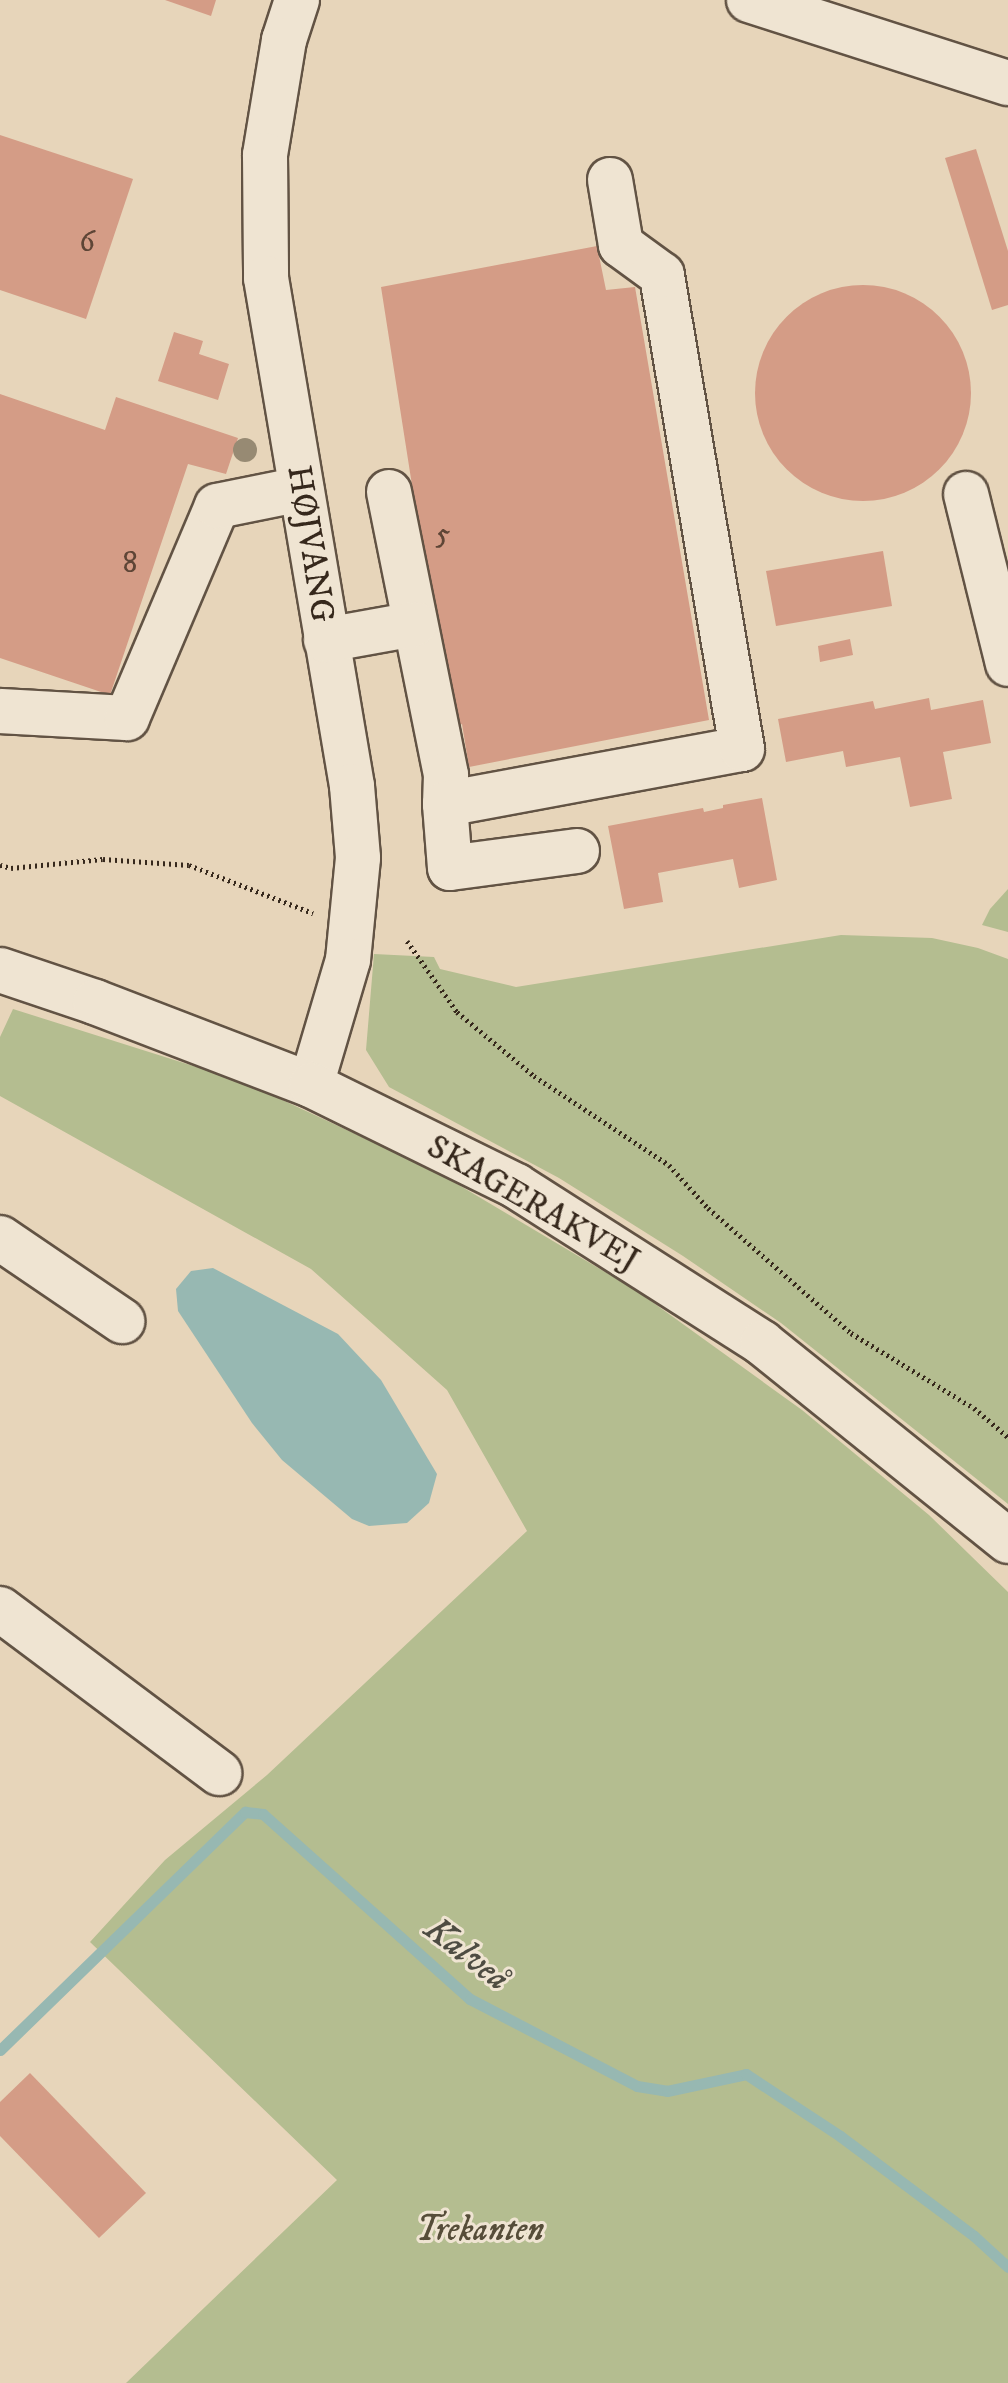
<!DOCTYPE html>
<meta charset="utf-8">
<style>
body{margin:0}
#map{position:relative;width:1008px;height:2383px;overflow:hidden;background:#e7d5ba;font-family:"IM FELL DW Pica",serif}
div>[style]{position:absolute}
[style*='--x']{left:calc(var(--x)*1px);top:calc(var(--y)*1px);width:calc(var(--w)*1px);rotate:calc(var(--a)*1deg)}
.green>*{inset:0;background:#b4bd90}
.water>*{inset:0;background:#97b8b2}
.stream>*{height:11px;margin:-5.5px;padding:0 5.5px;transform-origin:5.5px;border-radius:5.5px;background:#97b8b2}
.building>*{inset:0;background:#d49c86}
.round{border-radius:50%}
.path>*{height:5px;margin-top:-2.5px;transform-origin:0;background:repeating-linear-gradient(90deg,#36281c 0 2px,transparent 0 6px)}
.roads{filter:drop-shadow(2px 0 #625344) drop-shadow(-2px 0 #625344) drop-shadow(0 2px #625344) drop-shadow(0 -2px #625344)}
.minor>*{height:44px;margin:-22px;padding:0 22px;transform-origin:22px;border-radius:22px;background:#efe4d2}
.trees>*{width:24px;height:24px;margin:-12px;border-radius:50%;background:#978a73}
span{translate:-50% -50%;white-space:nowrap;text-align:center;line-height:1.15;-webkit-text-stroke:6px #efe4d2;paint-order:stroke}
.number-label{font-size:30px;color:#5e4536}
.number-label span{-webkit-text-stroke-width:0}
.street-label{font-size:34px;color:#36281c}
.park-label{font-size:34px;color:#564d39;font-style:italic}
.water-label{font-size:36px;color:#4e4c42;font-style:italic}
</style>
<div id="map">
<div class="green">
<div style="clip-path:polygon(1008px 889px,1008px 932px,982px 925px,990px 909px)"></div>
<div style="clip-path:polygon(841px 935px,932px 938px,978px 948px,1008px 959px,1008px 1504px,781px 1323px,683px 1256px,559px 1178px,389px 1087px,366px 1050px,374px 954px,434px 957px,440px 969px,516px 987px)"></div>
<div style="clip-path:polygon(13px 1009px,244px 1082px,437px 1172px,637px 1291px,802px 1410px,929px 1515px,1008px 1592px,1008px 2383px,126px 2383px,337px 2180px,90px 1942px,165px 1860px,267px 1775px,527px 1531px,447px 1390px,311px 1269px,0 1096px,0 1037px)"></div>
</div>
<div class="water">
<div style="clip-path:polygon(213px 1268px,338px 1334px,381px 1380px,437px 1474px,429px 1503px,407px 1523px,369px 1526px,352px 1519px,282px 1460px,252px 1423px,178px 1311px,176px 1289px,191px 1271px)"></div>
</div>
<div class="stream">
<div style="--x:0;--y:2050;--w:342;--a:-44.2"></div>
<div style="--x:245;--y:1812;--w:18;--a:6"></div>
<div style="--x:263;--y:1814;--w:278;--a:41.8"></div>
<div style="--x:470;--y:1999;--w:188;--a:27.5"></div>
<div style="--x:637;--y:2086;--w:30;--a:9"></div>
<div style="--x:667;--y:2091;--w:81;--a:-12.1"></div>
<div style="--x:746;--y:2074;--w:113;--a:33.4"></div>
<div style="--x:840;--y:2136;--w:167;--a:36.7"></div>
<div style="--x:974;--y:2236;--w:46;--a:42.4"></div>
</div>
<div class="building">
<div style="clip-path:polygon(165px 0,216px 0,211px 16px)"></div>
<div style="clip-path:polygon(0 135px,133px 179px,86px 319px,0 290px)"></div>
<div style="clip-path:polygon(976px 149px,1008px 251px,1008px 305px,992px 310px,945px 158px)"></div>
<div style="clip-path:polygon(597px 246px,606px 290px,635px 287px,709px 720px,469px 767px,462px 724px,450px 728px,381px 287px)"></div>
<div class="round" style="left:755px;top:285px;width:216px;height:216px"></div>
<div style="clip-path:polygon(174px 332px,203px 341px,199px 354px,229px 364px,218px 400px,158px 381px)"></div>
<div style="clip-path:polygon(0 394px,105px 430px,116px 397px,238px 438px,226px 474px,188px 464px,110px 695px,0 658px)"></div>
<div style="clip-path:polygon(883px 551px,892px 606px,776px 626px,766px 571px)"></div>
<div style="clip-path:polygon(850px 639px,853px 655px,820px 662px,818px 646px)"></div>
<div style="clip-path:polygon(929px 698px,931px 710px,983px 700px,991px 743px,943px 752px,952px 799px,910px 807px,900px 757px,846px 767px,843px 751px,786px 762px,778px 719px,873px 701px,875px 709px)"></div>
<div style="clip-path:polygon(762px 798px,777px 880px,739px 888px,733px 859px,658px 873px,663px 902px,624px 909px,608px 826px,703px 808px,704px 812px,723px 808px,723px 805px)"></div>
<div style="clip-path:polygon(30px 2073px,146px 2193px,99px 2238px,0 2136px,0 2102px)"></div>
</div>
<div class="path">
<div style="--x:0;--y:865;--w:11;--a:15"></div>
<div style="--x:11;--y:868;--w:92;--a:-5.6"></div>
<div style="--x:103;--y:859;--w:86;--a:4"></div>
<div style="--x:189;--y:865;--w:133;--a:21.2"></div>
<div style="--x:407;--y:941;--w:87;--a:54.8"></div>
<div style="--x:457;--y:1012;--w:100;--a:39.7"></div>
<div style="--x:534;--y:1076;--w:162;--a:33.4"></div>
<div style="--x:669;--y:1165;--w:58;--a:47.8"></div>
<div style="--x:708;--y:1208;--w:190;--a:41.2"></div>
<div style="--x:851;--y:1333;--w:144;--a:31.4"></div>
<div style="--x:974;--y:1408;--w:45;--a:40.5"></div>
</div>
<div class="roads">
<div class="minor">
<div style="--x:297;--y:0;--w:42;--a:108"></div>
<div style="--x:284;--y:40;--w:117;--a:99.4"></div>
<div style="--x:265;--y:155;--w:123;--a:89.5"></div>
<div style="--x:266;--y:278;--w:515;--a:80.39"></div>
<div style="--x:352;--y:786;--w:72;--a:85.2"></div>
<div style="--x:358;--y:858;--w:102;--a:95.6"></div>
<div style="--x:348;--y:960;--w:130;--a:106.5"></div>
<div style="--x:749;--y:0;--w:272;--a:17.8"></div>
<div style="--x:389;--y:492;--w:289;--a:78.6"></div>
<div style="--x:446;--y:775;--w:29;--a:92"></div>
<div style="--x:966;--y:494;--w:175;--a:76.1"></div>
<div style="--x:326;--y:640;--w:90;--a:-10.2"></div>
<div style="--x:0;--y:711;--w:127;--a:3.2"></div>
<div style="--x:127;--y:718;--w:230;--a:-67"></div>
<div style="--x:217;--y:506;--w:86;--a:-11.4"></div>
<div style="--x:577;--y:851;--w:128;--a:172.4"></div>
<div style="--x:450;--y:868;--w:64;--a:-94.5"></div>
<div style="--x:445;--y:804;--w:302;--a:-10.5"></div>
<div style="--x:742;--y:749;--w:481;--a:-99.6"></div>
<div style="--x:662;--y:275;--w:51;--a:-143.8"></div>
<div style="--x:621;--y:245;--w:66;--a:-99.6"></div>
<div style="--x:0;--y:970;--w:100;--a:18.6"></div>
<div style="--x:95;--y:1002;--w:231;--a:21"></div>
<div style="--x:311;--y:1085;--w:229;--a:26.2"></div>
<div style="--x:516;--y:1186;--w:292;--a:32.5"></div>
<div style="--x:762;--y:1343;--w:316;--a:38.8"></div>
<div style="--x:0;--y:1238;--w:148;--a:34.2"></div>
<div style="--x:0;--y:1609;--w:274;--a:36.8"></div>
</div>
</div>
<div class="trees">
<div style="left:245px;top:450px"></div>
</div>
<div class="number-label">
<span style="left:87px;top:243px">6</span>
<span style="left:443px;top:535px">5</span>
<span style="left:130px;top:564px">8</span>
</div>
<div class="street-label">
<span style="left:310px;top:544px;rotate:81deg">HØJVANG</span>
<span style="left:533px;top:1204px;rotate:30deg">SKAGERAKVEJ</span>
</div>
<div class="park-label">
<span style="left:480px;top:2231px">Trekanten</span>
</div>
<div class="water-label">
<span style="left:467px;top:1954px;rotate:38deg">Kalveå</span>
</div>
</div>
